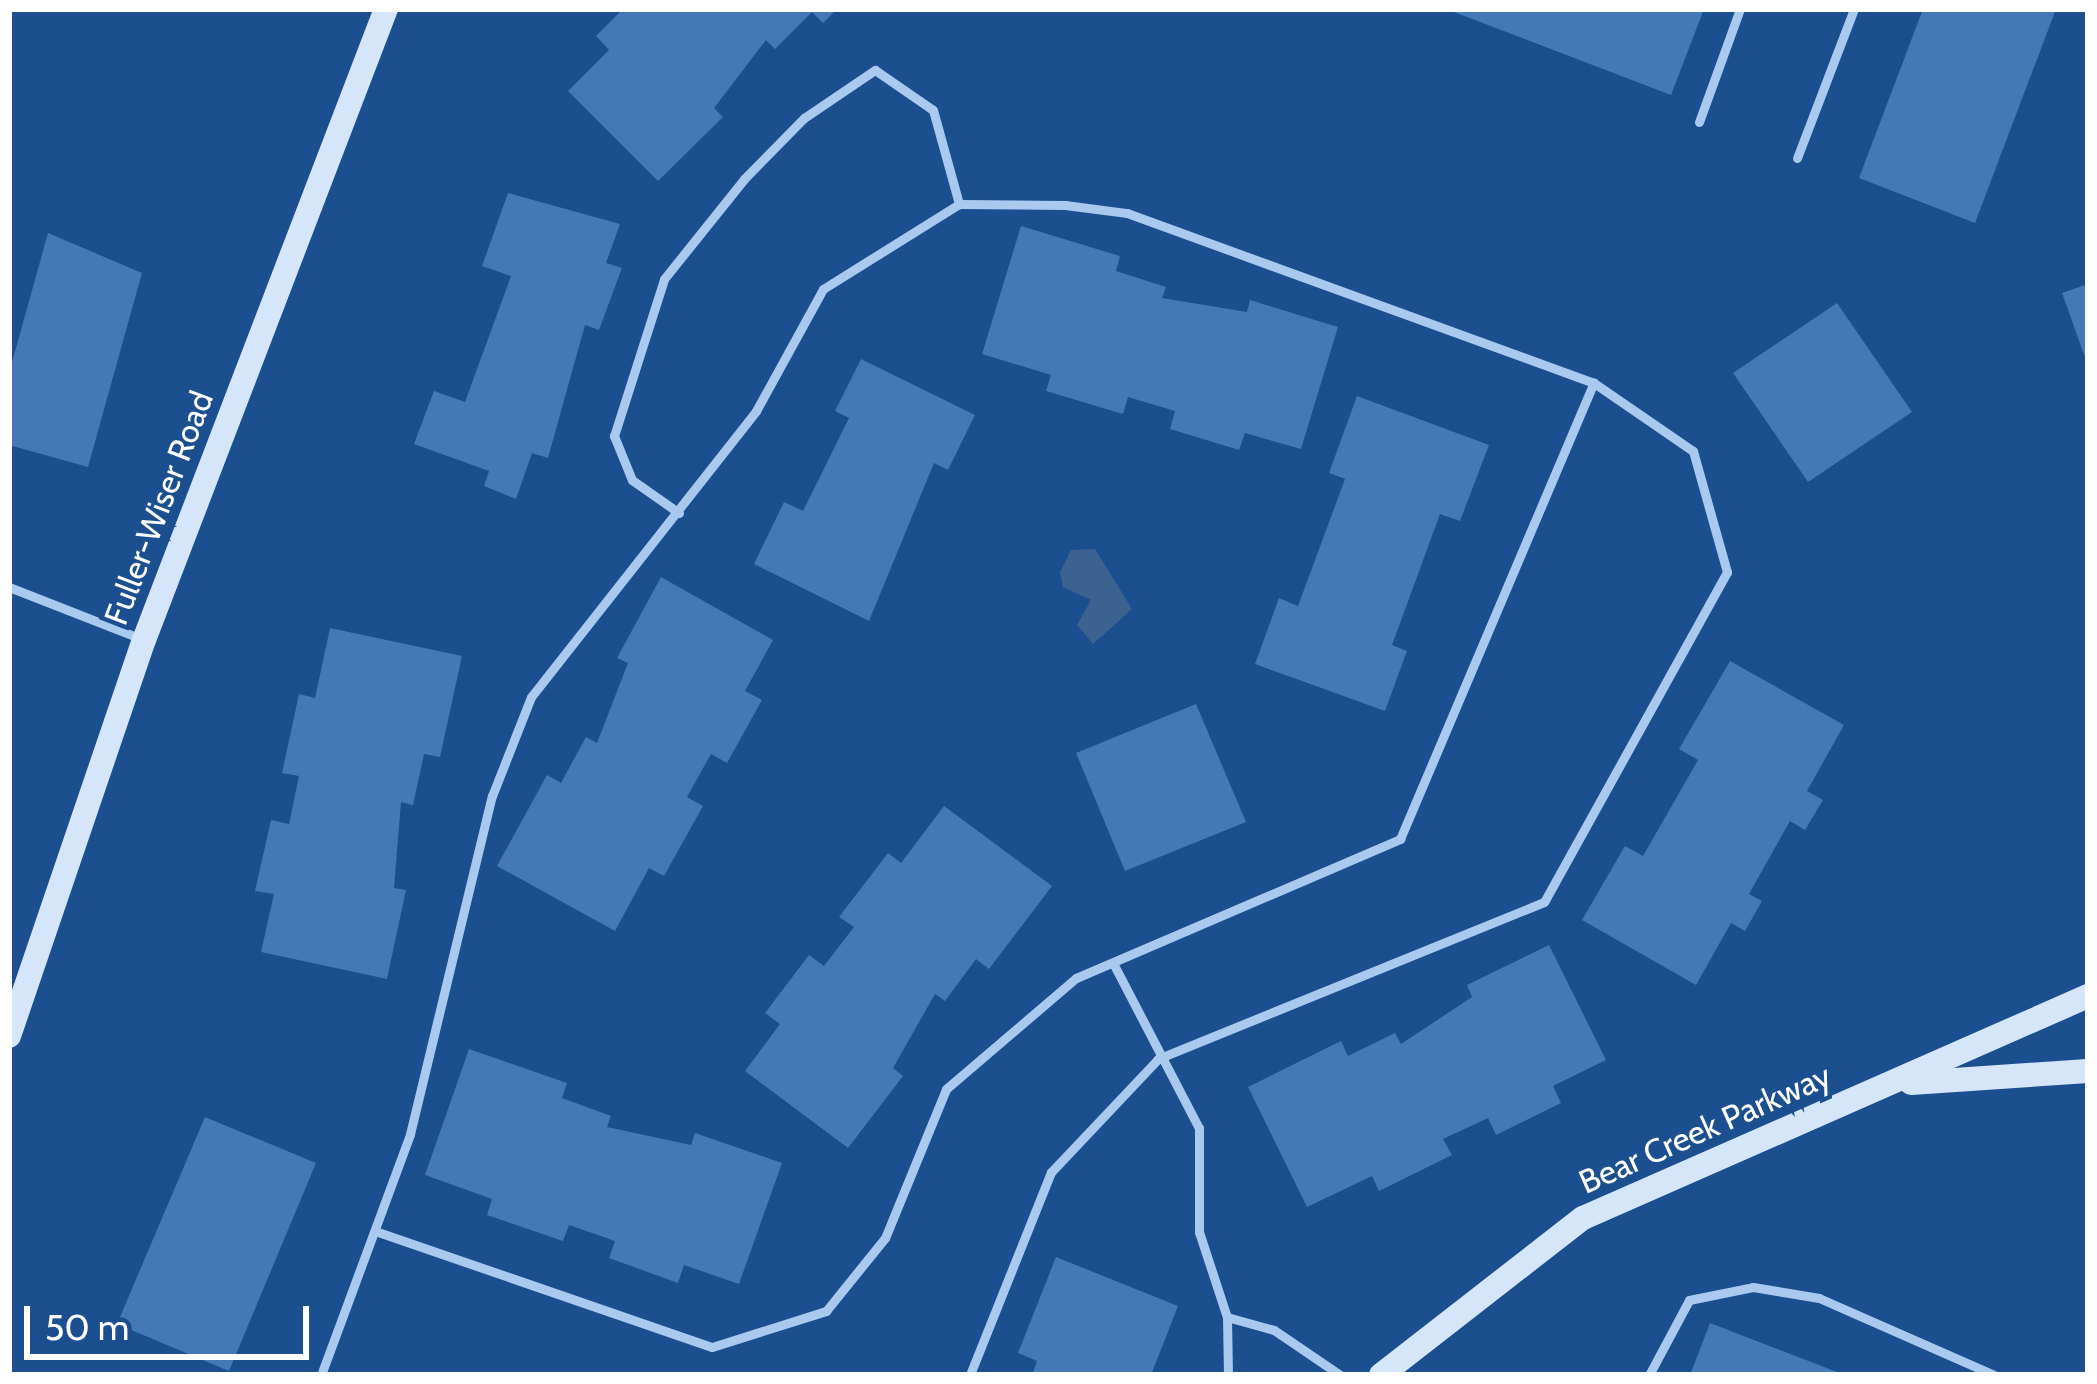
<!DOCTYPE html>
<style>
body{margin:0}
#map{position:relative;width:2097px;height:1384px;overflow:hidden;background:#1b4f8f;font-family:Cabin,sans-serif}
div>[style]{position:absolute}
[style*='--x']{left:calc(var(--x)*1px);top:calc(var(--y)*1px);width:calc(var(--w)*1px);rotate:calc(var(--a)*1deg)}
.water>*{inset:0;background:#3c6290}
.building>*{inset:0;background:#4478b7}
.lane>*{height:9px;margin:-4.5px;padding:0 4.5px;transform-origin:4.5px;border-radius:4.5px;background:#a9c9ee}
.secondary>*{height:24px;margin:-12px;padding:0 12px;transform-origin:12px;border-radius:12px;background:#d6e6fa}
span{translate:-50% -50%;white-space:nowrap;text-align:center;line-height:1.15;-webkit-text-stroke:9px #1b4f8f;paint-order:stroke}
.street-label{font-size:33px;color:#fff}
.frame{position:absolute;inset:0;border:12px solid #fff;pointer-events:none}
.scale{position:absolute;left:24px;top:1306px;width:285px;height:54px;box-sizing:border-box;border:6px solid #fff;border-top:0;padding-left:15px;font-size:36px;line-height:42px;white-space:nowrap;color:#fff;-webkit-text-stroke:9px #1b4f8f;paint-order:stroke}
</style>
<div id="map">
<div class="water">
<div style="clip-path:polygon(1095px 549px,1132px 609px,1093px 644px,1077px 625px,1091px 600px,1063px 587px,1060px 572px,1071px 550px)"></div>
</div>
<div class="building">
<div style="clip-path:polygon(623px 9px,837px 9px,823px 23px,812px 12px,775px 49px,766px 40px,714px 108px,723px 117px,658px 181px,568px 91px,609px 50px,596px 36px)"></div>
<div style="clip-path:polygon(1446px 9px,1704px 9px,1671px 95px)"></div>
<div style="clip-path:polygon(1923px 9px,2056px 9px,1975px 223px,1859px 178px)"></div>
<div style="clip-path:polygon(508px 193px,620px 224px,606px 263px,622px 268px,599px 330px,585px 325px,548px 458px,532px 453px,516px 499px,484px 486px,489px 471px,414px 444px,434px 391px,465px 402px,511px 276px,482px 266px)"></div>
<div style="clip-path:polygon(1021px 226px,1120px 256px,1116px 271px,1166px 287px,1162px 298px,1247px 312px,1250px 300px,1338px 327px,1301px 449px,1245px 433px,1239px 450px,1170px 429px,1175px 411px,1128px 397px,1123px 414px,1046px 391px,1051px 375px,982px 354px)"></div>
<div style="clip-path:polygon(48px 233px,142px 273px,88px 467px,9px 445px,9px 373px)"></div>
<div style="clip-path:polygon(2088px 284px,2088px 363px,2087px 363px,2062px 293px)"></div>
<div style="clip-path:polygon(1837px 303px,1912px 412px,1808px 482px,1733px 373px)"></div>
<div style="clip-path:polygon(861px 359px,975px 415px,948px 470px,934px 463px,869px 621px,754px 564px,784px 502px,803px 511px,849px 418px,835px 411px)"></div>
<div style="clip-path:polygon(1357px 396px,1489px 445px,1460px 521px,1440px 514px,1392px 645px,1407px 651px,1385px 711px,1255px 664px,1279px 598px,1298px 606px,1345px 479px,1329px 473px)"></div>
<div style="clip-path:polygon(661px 577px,773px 640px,745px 691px,762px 700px,727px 763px,711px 754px,687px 797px,703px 806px,664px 876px,649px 868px,615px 931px,497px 866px,547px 775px,561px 783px,586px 737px,597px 743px,628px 663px,617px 658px)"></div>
<div style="clip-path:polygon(330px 628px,462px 656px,440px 757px,424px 754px,413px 805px,401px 802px,394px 888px,406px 890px,387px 979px,261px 952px,274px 894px,255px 891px,271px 820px,289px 824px,299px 776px,282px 773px,299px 694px,315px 698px)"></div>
<div style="clip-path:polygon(1730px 661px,1844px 725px,1807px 791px,1823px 800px,1805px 830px,1790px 821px,1749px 894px,1762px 901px,1745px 931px,1731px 923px,1696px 985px,1582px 920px,1625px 846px,1643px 856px,1698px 760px,1679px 749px)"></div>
<div style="clip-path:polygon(1196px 704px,1246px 822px,1125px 871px,1076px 753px)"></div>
<div style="clip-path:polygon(944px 806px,1052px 886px,989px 969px,976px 959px,945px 1001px,935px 994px,893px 1068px,903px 1076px,848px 1148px,745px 1071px,780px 1024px,765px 1013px,809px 955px,824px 966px,854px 927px,839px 917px,888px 853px,901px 863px)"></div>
<div style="clip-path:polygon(1549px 945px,1606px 1060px,1553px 1086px,1561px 1103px,1496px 1135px,1488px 1118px,1443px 1139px,1452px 1155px,1379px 1191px,1372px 1176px,1307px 1207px,1248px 1087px,1341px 1041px,1348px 1056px,1395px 1033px,1401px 1044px,1472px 997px,1467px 985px)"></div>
<div style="clip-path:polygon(469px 1049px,567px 1083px,562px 1098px,611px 1116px,607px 1127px,691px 1145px,695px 1133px,782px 1163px,739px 1284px,684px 1265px,678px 1283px,609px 1258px,615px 1241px,569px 1225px,563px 1241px,487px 1215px,492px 1199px,425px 1175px)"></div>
<div style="clip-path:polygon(205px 1117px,316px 1163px,229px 1371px,117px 1324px)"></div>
<div style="clip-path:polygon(1056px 1257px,1178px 1306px,1151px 1375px,1032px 1375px,1037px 1361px,1018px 1353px)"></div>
<div style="clip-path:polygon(1710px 1323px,1845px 1375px,1690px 1375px)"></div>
</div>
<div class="lane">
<div style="--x:1699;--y:122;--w:120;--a:-70.1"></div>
<div style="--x:1797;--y:158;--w:160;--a:-69.1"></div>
<div style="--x:679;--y:513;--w:57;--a:-144.9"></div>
<div style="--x:632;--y:480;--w:48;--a:-112.2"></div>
<div style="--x:614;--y:436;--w:165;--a:-72.3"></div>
<div style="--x:664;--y:279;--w:128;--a:-51.3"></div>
<div style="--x:744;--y:179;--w:86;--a:-45.5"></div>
<div style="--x:804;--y:118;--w:86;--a:-34.1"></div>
<div style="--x:875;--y:70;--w:70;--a:34.6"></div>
<div style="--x:933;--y:110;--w:98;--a:74.5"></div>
<div style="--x:9;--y:587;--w:145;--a:21.4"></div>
<div style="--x:1113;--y:963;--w:186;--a:62.5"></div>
<div style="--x:1199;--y:1128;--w:104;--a:90"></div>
<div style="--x:1199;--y:1232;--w:89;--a:71.8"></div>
<div style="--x:1227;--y:1317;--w:58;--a:89"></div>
<div style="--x:375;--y:1231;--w:356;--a:19"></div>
<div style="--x:712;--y:1347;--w:120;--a:-17.5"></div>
<div style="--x:826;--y:1311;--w:94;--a:-51.1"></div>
<div style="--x:885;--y:1238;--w:161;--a:-67.7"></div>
<div style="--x:946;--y:1089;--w:171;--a:-40.5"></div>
<div style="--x:1076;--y:978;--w:353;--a:-23.2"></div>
<div style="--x:1400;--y:839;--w:496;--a:-67"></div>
<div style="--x:1227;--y:1317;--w:49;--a:15.5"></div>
<div style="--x:1274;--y:1330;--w:80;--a:34.3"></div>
<div style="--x:321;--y:1375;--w:257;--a:-69.7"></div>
<div style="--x:410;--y:1134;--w:348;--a:-76.4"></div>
<div style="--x:492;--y:796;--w:106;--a:-68.5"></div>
<div style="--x:531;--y:697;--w:364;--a:-51.8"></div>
<div style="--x:756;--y:411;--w:139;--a:-61.2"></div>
<div style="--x:823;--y:289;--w:160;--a:-32"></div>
<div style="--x:959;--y:204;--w:106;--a:0.5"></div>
<div style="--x:1065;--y:205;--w:63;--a:7.4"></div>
<div style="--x:1127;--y:213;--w:497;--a:20"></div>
<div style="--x:1594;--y:383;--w:120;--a:34.5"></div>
<div style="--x:1693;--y:451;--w:126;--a:74.3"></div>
<div style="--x:1727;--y:572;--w:377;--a:119"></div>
<div style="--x:1544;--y:902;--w:417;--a:157.9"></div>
<div style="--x:1158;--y:1059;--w:156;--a:133.4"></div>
<div style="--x:1051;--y:1172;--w:219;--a:111.8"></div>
<div style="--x:1649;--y:1375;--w:85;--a:-61.9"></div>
<div style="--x:1689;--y:1300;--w:65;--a:-11.5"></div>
<div style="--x:1753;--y:1287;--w:67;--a:9.5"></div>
<div style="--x:1819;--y:1298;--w:191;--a:23.7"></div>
</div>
<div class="secondary">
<div style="--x:9;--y:1036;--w:418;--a:-71.2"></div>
<div style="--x:144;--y:640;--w:676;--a:-69.02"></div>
<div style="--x:1911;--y:1083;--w:177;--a:-3.9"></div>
<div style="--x:1381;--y:1375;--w:256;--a:-37.9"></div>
<div style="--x:1583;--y:1218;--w:552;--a:-23.73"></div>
</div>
<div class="street-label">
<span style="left:159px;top:508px;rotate:-69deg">Fuller-Wiser Road</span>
<span style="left:1705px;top:1129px;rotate:-24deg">Bear Creek Parkway</span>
</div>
<div class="frame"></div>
<div class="scale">50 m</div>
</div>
